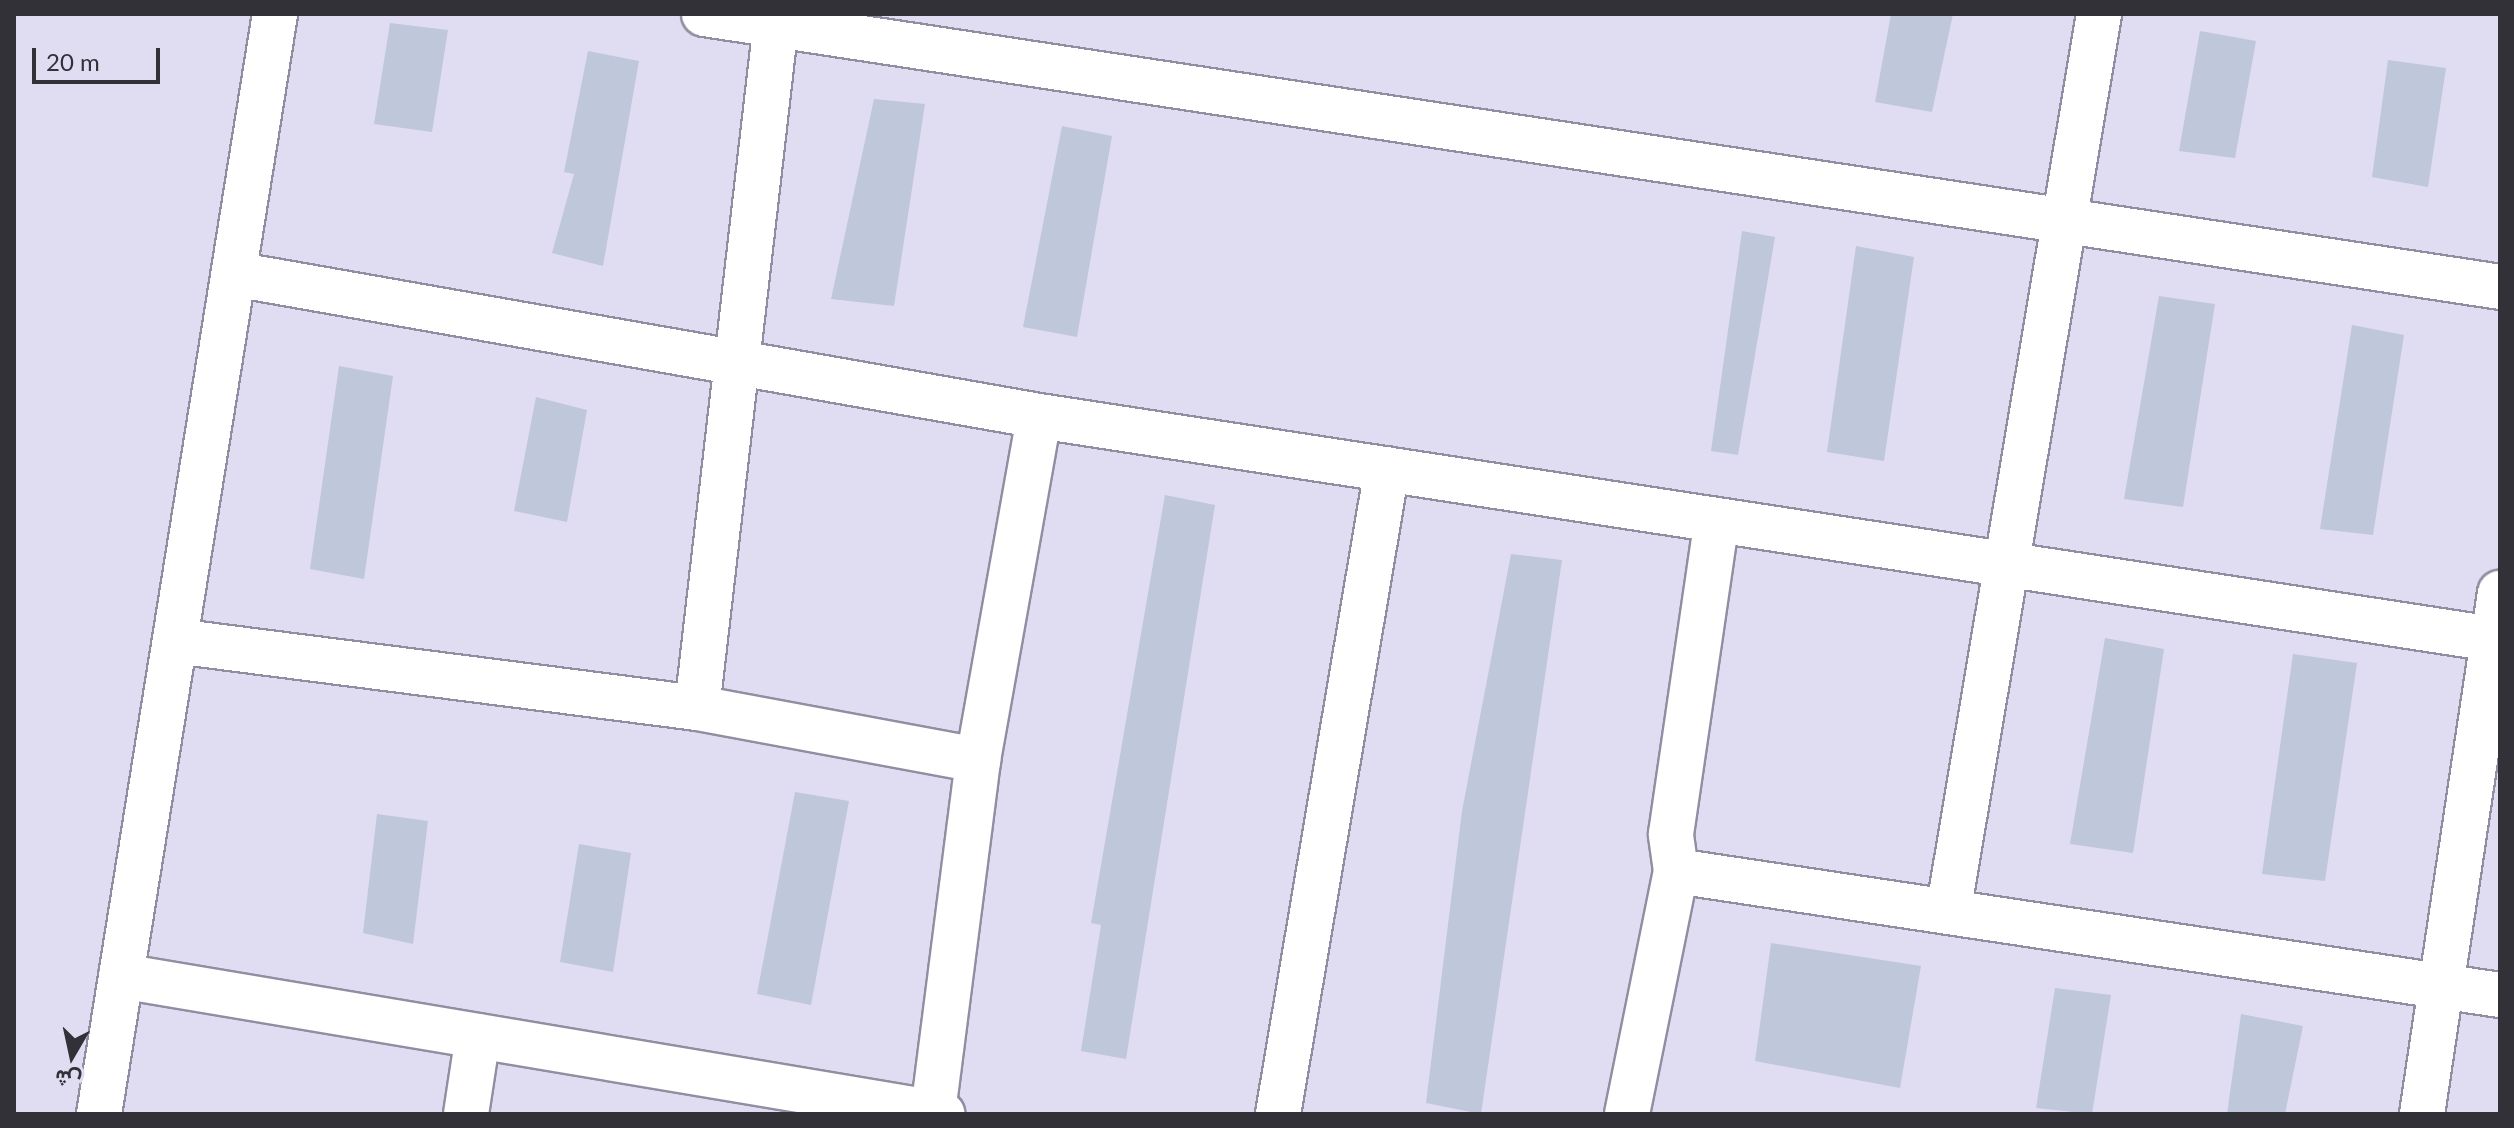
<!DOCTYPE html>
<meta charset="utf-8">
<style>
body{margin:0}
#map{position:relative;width:2514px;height:1128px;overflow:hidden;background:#e0ddf2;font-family:Lato,Vazirmatn,sans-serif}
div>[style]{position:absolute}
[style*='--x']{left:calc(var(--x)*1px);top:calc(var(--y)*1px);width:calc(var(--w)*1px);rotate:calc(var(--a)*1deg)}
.building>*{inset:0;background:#bfc7da}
.roads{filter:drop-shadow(2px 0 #908ea1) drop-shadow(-2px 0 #908ea1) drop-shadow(0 2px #908ea1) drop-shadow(0 -2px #908ea1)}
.street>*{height:44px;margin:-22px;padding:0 22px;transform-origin:22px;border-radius:22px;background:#fff}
span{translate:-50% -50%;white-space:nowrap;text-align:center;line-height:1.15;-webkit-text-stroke:8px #e0ddf2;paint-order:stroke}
.frame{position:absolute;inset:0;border:16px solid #323138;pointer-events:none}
.north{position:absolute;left:32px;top:1016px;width:80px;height:80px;-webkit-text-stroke:6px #e0ddf2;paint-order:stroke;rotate:189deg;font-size:22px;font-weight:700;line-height:32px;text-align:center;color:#323138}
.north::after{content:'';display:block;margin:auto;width:28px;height:36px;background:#323138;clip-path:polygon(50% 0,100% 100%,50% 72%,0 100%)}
.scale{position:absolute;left:32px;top:48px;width:128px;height:36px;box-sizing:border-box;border:4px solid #323138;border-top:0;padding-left:10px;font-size:24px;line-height:28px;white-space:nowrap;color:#323138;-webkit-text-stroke:6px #e0ddf2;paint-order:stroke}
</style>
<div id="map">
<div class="building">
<div style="clip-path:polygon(1891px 14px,1953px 14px,1932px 112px,1875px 102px)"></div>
<div style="clip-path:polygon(390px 23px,448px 30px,432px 132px,374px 124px)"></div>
<div style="clip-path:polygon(2200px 31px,2256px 41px,2235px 158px,2179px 151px)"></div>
<div style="clip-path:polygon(588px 51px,639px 61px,603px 266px,552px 253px,574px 174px,564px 172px)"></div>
<div style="clip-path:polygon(2388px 60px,2446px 68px,2428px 187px,2372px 177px)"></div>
<div style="clip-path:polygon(874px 99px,925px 104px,894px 306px,831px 299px)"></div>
<div style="clip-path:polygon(1062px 126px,1112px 136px,1077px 337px,1023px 327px)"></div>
<div style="clip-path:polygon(1742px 231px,1775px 237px,1738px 455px,1711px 451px)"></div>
<div style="clip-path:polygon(1856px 246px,1914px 257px,1884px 461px,1827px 452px)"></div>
<div style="clip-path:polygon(2159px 296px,2215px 304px,2183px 507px,2124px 499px)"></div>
<div style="clip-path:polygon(2352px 325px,2404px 335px,2373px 535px,2320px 529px)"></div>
<div style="clip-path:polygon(339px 366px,393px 376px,364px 579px,310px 569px)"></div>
<div style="clip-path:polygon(536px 397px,587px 410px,567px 522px,514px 511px)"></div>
<div style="clip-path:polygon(1165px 495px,1215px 505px,1126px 1059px,1081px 1051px,1101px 925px,1091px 923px)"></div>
<div style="clip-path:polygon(1511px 554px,1562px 560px,1481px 1114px,1426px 1103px,1462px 811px)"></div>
<div style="clip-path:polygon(2105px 638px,2164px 649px,2133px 853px,2070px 844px)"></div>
<div style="clip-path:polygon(2293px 654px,2357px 663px,2325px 881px,2262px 874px)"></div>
<div style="clip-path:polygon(795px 792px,849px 801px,811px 1005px,757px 994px)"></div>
<div style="clip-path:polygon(377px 814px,428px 821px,413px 944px,363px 933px)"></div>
<div style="clip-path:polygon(579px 844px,631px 853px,613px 972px,560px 962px)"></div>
<div style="clip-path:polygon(1771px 943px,1921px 966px,1900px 1088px,1755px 1061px)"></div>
<div style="clip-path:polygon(2055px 988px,2111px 995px,2092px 1114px,2036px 1108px)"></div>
<div style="clip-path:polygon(2241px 1014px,2303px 1026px,2285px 1114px,2227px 1114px)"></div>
</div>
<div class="roads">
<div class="street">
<div style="--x:704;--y:14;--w:1817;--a:8.64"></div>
<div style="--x:234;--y:274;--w:817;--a:10"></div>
<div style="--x:1039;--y:416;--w:1471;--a:8.72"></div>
<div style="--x:175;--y:641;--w:526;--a:7.31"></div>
<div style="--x:697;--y:708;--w:286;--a:10.5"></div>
<div style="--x:697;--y:708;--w:699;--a:-83.42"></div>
<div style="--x:1676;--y:871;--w:833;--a:8.56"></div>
<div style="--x:1949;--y:907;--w:906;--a:-80.46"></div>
<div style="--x:121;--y:976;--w:833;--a:9.54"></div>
<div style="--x:933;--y:1112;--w:355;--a:-82.7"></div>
<div style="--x:978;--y:760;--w:349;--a:-79.9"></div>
<div style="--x:99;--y:1114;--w:1114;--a:-80.91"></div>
<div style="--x:466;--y:1114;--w:79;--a:-81.3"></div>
<div style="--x:1278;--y:1114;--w:654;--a:-80.41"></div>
<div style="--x:1627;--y:1114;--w:248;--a:-78.6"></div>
<div style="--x:1676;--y:871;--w:37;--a:-98"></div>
<div style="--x:1671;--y:834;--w:317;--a:-81.7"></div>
<div style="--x:2422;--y:1114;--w:527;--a:-81.49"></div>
</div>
</div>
<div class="frame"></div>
<div class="north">ش</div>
<div class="scale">20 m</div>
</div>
